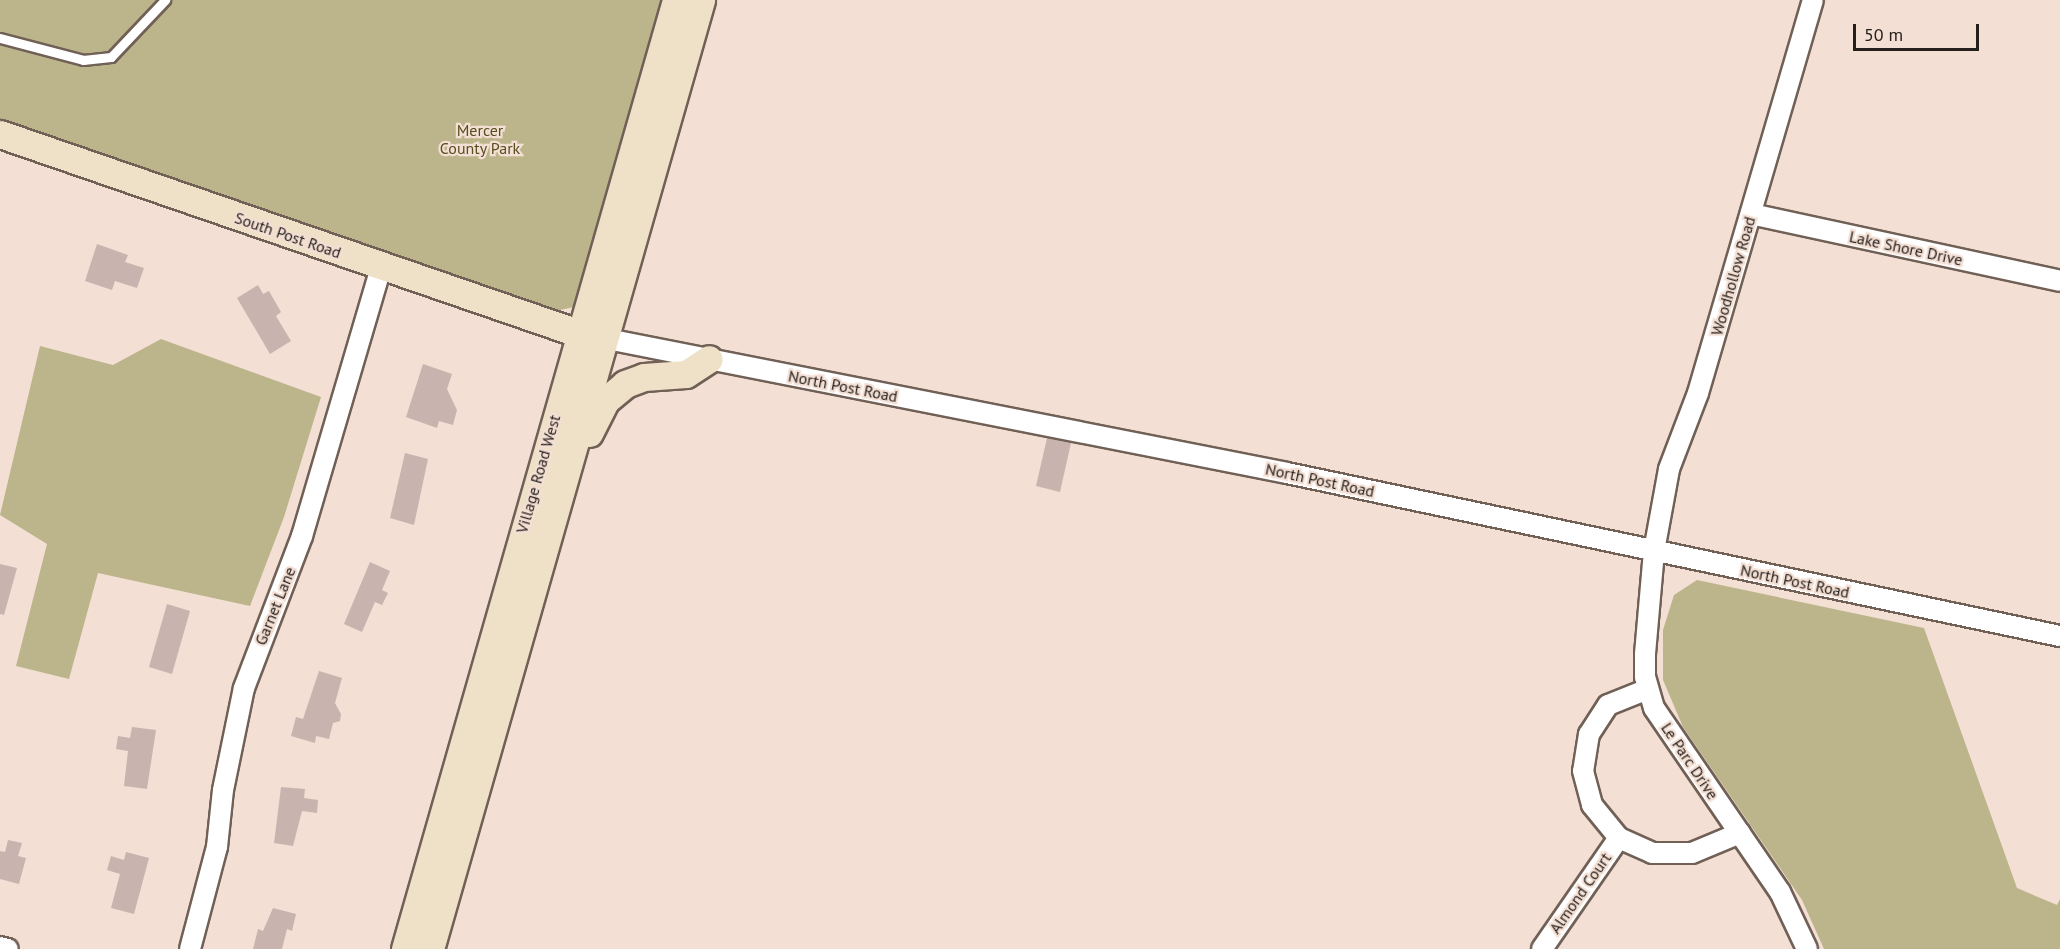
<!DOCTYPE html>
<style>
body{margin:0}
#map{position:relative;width:2060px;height:949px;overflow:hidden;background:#f3dfd4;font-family:"PT Sans",sans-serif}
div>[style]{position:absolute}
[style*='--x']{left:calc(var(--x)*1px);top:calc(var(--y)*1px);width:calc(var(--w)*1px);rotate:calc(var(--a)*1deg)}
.green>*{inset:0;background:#bcb58b}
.building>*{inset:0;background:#c9b3af}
.roads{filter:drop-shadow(2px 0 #706056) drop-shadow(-2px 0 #706056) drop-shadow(0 2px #706056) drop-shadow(0 -2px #706056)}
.lane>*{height:9px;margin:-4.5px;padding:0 4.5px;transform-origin:4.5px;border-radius:4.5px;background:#fff}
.street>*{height:20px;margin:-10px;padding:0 10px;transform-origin:10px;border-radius:10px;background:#fff}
.secondary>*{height:27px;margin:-13.5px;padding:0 13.5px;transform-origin:13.5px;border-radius:13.5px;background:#efe0c8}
span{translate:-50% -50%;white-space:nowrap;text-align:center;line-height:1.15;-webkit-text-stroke:4.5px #f3dfd4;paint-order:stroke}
.park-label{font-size:16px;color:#564e1e}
.street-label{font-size:16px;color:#26201c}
.scale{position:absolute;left:1853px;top:24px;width:126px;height:27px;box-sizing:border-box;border:3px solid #26201c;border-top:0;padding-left:8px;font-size:18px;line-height:21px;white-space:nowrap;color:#26201c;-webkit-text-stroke:4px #f3dfd4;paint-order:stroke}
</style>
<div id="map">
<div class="green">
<div style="clip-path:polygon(0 0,666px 0,579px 306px,550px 312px,0 122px)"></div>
<div style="clip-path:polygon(161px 339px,321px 397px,284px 517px,250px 606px,98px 573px,69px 679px,16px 666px,47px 544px,0 515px,40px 346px,113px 365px)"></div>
<div style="clip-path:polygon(1697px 580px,1924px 628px,2017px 888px,2057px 905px,2060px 899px,2060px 949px,1824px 949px,1802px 900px,1683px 727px,1663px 680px,1663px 630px,1674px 595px)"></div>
</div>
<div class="building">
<div style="clip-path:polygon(97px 244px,128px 255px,125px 262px,144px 268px,137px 288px,115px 281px,112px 290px,85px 281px)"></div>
<div style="clip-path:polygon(258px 285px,263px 294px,269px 291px,281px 312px,276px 316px,291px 341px,270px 354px,237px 298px)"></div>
<div style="clip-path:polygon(423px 364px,452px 374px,447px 389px,457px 410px,453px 425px,439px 421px,437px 428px,406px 417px)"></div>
<div style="clip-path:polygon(1047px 438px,1071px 443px,1060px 492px,1036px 486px)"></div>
<div style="clip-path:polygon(405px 453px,428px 459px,414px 525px,390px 518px)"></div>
<div style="clip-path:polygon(370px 562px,390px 571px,382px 590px,388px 593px,382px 605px,375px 602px,362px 632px,344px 624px)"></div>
<div style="clip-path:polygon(0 564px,17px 568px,4px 615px,0 614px)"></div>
<div style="clip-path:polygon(167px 604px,190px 611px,172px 674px,149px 667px)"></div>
<div style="clip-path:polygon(319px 671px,342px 678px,335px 703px,341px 714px,340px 721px,333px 723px,329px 739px,316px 736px,315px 743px,291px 736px,296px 717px,303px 719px)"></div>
<div style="clip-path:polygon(132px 727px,156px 730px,147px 789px,124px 786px,128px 751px,116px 749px,118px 736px,130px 738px)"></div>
<div style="clip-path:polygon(281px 787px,305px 789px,304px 798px,318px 800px,317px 813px,302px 811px,293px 846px,274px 843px)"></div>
<div style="clip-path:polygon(8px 840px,22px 843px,18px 856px,26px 858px,19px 884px,0 879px,0 851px,5px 852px)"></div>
<div style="clip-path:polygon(126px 852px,149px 858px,134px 914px,111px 908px,120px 874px,107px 870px,111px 856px,124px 860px)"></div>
<div style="clip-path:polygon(273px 908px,296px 914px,292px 931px,287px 929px,282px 949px,253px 949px,258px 929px,263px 931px)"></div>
</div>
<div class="roads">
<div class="lane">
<div style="--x:0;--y:38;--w:86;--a:14.8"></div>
<div style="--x:83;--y:60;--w:28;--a:-6"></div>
<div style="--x:111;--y:57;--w:79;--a:-46.5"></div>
</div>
<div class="street">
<div style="--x:1751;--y:214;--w:316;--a:12.2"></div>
<div style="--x:592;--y:336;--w:708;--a:11.15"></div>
<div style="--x:1287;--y:473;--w:790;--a:11.91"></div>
<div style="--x:1648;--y:689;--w:43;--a:158.2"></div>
<div style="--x:1608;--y:705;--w:35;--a:123"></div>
<div style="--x:1589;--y:734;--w:37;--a:99"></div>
<div style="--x:1583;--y:771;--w:35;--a:75"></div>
<div style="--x:1592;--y:805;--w:43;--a:50.7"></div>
<div style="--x:1619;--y:838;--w:36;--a:24"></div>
<div style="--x:1652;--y:853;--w:40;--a:0"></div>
<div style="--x:1692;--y:853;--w:52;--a:-22.6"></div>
<div style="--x:0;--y:947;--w:8;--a:14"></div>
<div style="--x:190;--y:949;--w:106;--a:-75.2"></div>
<div style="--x:217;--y:847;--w:57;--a:-84"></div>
<div style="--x:223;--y:790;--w:104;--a:-78.4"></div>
<div style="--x:244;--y:688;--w:163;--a:-69.1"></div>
<div style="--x:302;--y:536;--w:280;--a:-73.6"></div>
<div style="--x:1542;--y:949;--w:135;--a:-55.3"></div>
<div style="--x:1807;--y:949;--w:63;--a:-115.3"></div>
<div style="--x:1780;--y:892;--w:223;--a:-124.4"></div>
<div style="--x:1654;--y:708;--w:32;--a:-106"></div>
<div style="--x:1645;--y:677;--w:23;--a:-90"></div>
<div style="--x:1645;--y:654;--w:103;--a:-85"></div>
<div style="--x:1654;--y:551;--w:83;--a:-79.6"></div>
<div style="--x:1669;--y:469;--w:81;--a:-69.1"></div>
<div style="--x:1698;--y:393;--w:409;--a:-73.7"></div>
</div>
<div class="secondary">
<div style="--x:0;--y:134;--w:611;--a:19"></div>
<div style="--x:589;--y:433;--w:36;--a:-63"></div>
<div style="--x:605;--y:401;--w:26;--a:-40"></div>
<div style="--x:625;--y:384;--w:20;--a:-20"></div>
<div style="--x:644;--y:377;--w:42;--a:-4.1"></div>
<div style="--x:686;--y:374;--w:27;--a:-33"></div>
<div style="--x:405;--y:949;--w:987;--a:-74.06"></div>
<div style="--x:430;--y:949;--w:987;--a:-74.06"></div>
</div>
</div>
<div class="park-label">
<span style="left:480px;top:139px">Mercer<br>County Park</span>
</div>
<div class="street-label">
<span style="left:288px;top:235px;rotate:19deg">South Post Road</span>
<span style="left:1906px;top:248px;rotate:12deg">Lake Shore Drive</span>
<span style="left:1733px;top:276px;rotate:-74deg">Woodhollow Road</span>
<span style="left:843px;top:386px;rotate:11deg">North Post Road</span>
<span style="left:538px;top:474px;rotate:-74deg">Village Road West</span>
<span style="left:1320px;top:480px;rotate:12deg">North Post Road</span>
<span style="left:1795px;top:581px;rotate:12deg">North Post Road</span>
<span style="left:275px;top:606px;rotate:-68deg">Garnet Lane</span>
<span style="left:1690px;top:761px;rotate:56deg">Le Parc Drive</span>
<span style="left:1580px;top:893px;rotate:-55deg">Almond Court</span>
</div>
<div class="scale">50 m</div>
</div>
